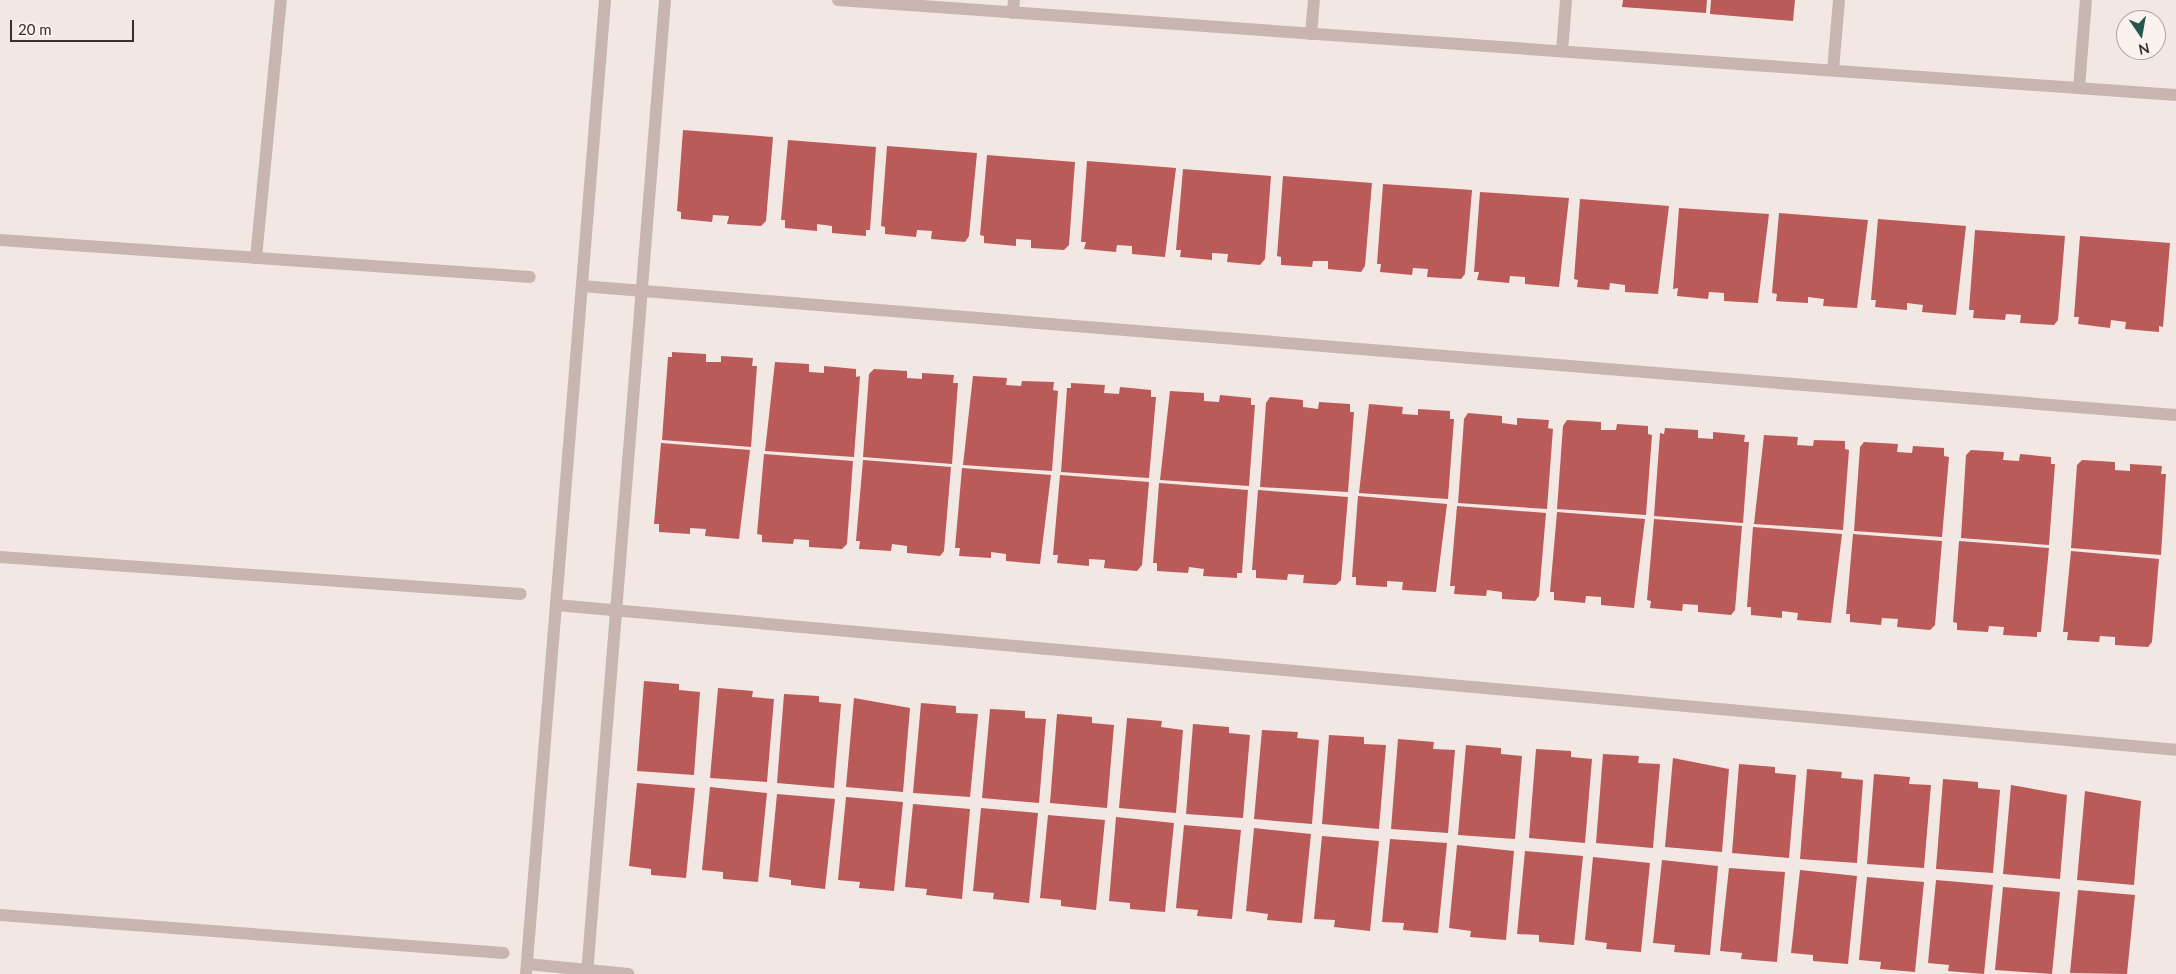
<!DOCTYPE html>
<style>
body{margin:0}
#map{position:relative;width:2176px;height:974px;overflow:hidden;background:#f2e7e3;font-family:Lato,sans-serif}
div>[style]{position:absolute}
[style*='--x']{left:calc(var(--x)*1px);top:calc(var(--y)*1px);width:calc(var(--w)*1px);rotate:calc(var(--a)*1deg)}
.building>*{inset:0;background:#ba5a59}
.minor>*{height:12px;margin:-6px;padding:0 6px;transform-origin:6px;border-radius:6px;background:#c9b5af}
span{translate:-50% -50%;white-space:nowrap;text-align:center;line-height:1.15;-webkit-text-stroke:5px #f9f2ef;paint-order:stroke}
.north{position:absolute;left:2116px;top:10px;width:50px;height:50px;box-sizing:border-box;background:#f9f2ef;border:1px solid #aca4a1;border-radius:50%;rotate:168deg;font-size:14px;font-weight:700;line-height:20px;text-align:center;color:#392e2d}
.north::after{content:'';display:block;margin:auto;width:18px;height:22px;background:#26574f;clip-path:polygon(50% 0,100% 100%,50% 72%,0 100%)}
.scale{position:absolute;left:10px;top:20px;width:124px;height:22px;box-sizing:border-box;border:2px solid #392e2d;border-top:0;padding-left:6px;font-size:15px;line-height:18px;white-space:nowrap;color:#392e2d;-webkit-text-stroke:4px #f9f2ef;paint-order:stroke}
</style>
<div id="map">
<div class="building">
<div style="clip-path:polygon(1623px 0,1707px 0,1706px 13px,1622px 7px)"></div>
<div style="clip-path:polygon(1711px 0,1795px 0,1793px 21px,1710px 14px)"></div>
<div style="clip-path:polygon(683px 130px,773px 137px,766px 221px,761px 226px,727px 224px,729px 216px,713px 215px,712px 222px,681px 219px,681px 212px,677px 211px)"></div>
<div style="clip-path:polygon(788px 140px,876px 147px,870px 230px,866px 230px,866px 236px,832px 233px,832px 226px,817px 224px,817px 231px,785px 228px,785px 220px,781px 220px)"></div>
<div style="clip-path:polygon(887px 146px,977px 153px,969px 236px,965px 242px,931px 239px,932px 231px,917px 230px,916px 237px,885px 234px,885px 227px,881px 226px)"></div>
<div style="clip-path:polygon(987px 155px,1075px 162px,1069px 245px,1064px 250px,1031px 248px,1031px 240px,1016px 239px,1016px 246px,984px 243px,984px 236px,980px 235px)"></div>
<div style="clip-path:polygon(1087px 161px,1176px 168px,1165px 257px,1132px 254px,1132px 246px,1117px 245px,1116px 252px,1084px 249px,1086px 242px,1081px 242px)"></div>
<div style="clip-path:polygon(1183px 169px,1271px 176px,1265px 259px,1260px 265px,1227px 262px,1228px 254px,1212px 253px,1212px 260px,1180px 257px,1181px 250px,1176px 250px)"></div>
<div style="clip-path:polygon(1283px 176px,1372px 183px,1365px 266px,1361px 272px,1328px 269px,1328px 261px,1313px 261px,1312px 267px,1281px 265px,1281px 257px,1277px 256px)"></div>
<div style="clip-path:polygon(1383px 184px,1472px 190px,1465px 274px,1461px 279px,1427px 277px,1428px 269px,1413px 268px,1412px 275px,1380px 272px,1381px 264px,1377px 264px)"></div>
<div style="clip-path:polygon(1480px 192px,1569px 198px,1559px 287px,1525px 284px,1525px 277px,1510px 276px,1509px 283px,1477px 280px,1479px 272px,1474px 272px)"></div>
<div style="clip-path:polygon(1580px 199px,1669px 206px,1658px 294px,1625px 292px,1625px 285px,1610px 283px,1609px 290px,1577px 287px,1578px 280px,1574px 279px)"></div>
<div style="clip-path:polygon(1679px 208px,1769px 214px,1758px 303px,1724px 301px,1724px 293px,1709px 292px,1708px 299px,1677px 296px,1678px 288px,1673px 289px)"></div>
<div style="clip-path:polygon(1779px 213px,1868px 220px,1857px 308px,1823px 306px,1824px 299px,1808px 297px,1808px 303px,1776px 301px,1777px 294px,1772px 293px)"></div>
<div style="clip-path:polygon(1878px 219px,1966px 226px,1956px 315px,1922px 312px,1923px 305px,1907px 303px,1907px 310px,1875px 307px,1876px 300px,1871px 300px)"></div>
<div style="clip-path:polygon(1975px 230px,2065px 236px,2058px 320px,2054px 325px,2020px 323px,2021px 315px,2006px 314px,2005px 320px,1973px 318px,1974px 310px,1969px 310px)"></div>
<div style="clip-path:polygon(2080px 236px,2170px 243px,2163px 327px,2159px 326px,2159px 332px,2125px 329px,2126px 322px,2111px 320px,2110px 328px,2078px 324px,2079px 317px,2074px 317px)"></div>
<div style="clip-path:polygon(672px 352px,706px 354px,706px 362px,721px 362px,721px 356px,753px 358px,752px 366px,757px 366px,751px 447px,662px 440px,668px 357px,672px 357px)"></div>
<div style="clip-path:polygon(775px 362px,809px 364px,809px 372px,824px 373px,824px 366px,856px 369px,856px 377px,860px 376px,854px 457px,765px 451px)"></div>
<div style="clip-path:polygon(874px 369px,907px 371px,907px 378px,922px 379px,922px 373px,954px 375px,953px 383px,958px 383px,952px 464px,863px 457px,869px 374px)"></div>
<div style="clip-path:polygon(973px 376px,1007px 378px,1006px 385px,1021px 386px,1022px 381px,1054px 382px,1053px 390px,1058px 391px,1052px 471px,963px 465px)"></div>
<div style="clip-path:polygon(1071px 383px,1105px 385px,1104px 393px,1119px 394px,1120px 387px,1151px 390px,1151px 397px,1156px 397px,1149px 478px,1061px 472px,1067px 388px,1071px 388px)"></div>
<div style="clip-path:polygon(1170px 391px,1204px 393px,1204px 401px,1219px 402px,1220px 395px,1251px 398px,1251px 405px,1255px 405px,1249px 486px,1160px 480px)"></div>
<div style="clip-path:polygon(1270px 397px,1303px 400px,1303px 407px,1318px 409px,1319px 402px,1350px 404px,1350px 412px,1354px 412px,1348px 492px,1260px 487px,1266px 403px)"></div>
<div style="clip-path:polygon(1369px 404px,1403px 407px,1402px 414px,1418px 415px,1418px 409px,1450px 411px,1450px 419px,1454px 419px,1448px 499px,1359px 493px)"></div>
<div style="clip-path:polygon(1468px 413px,1502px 416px,1502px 423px,1517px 425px,1517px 418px,1549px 420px,1548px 428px,1553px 429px,1547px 509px,1458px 503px,1464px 419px)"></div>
<div style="clip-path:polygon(1567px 420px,1601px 422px,1601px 430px,1616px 430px,1617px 424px,1648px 426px,1648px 434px,1652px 435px,1646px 515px,1557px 509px,1563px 426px)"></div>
<div style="clip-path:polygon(1665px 428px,1698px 430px,1698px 438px,1713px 439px,1713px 432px,1745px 435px,1744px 442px,1749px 442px,1743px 523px,1654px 516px,1660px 433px,1664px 434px)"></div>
<div style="clip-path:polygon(1764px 435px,1798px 437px,1797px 445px,1813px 446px,1814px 440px,1845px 441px,1845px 449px,1849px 450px,1843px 530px,1754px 524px)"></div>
<div style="clip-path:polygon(1864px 442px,1898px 444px,1897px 452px,1912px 453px,1913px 446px,1944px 448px,1944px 456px,1949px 457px,1942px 537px,1854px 531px,1860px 447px)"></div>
<div style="clip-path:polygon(661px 443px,750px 450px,739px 539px,705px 536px,706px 529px,690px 528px,690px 534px,659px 532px,659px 524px,654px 524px)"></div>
<div style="clip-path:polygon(1971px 450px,2004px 452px,2003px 460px,2019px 461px,2020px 454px,2051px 457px,2051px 464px,2055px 464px,2049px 545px,1961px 538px,1966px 455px)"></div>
<div style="clip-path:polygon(764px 454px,853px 461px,847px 544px,842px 549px,809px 547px,809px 540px,794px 539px,793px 544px,762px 542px,762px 535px,757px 534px)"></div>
<div style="clip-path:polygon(863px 460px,951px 467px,944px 551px,940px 556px,907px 553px,907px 546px,892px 544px,891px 551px,859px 549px,860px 541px,856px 541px)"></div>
<div style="clip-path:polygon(2082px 460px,2115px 462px,2115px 470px,2130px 471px,2130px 464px,2162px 466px,2161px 474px,2166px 474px,2161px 555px,2071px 548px,2077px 465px)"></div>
<div style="clip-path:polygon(962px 468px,1051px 475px,1040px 564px,1006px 561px,1006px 554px,991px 552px,991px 558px,959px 556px,960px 548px,955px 548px)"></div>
<div style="clip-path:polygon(1060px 475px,1149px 482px,1142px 565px,1137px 571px,1104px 568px,1105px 560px,1089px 559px,1089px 566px,1057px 563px,1058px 555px,1053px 555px)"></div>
<div style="clip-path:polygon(1159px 483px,1248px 490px,1242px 573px,1237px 573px,1237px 578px,1203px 576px,1204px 569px,1189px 567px,1188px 573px,1157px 571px,1157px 563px,1153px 563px)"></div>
<div style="clip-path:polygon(1258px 490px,1348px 497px,1341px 580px,1336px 585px,1303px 583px,1304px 575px,1288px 574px,1287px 580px,1256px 578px,1256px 570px,1252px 570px)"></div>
<div style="clip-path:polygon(1358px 496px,1447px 504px,1436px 592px,1402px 590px,1403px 582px,1387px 581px,1387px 587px,1356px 585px,1356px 577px,1352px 577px)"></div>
<div style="clip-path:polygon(1457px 506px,1546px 513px,1539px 596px,1535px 601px,1502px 599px,1502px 592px,1487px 590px,1486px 596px,1454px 594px,1455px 586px,1450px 586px)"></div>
<div style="clip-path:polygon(1557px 512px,1645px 519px,1634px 608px,1601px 605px,1601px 597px,1586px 596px,1585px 603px,1554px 600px,1554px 592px,1550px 592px)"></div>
<div style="clip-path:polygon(1654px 519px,1742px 526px,1735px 610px,1731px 615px,1698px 612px,1698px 605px,1683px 604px,1682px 611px,1650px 608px,1651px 601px,1647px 600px)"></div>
<div style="clip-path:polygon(1753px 527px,1842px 534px,1831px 623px,1797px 620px,1798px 613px,1782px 611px,1782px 618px,1751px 615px,1751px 607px,1747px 607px)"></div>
<div style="clip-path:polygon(1853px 534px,1942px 541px,1935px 625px,1930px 630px,1897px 627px,1898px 619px,1882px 618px,1881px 625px,1850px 622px,1850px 614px,1846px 614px)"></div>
<div style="clip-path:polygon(1959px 541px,2049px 548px,2041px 632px,2037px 632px,2037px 637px,2003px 635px,2004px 627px,1989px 626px,1988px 632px,1957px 630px,1957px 623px,1953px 622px)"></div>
<div style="clip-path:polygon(2071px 551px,2159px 559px,2152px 642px,2148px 647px,2115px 645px,2115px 637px,2100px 636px,2099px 642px,2067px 640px,2068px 632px,2063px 632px)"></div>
<div style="clip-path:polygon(644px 681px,679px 684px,679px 690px,700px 692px,694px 775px,637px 771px)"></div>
<div style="clip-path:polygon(718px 688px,753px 691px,752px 697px,774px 699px,767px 782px,710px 778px)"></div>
<div style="clip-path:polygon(784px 694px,819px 696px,819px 702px,841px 704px,834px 788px,777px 783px)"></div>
<div style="clip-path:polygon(854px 698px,910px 708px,903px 792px,846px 787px)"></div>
<div style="clip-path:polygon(921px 703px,956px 706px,956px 713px,978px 714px,970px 797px,913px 793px)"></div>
<div style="clip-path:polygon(990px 709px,1025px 711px,1025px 718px,1046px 719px,1039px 803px,982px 798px)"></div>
<div style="clip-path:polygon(1057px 714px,1092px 717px,1092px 723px,1114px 725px,1107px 808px,1050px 803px)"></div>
<div style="clip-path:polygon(1127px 718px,1162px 721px,1161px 727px,1183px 730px,1176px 813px,1119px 808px)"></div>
<div style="clip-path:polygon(1193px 724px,1229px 727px,1229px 733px,1250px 735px,1243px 818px,1186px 814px)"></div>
<div style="clip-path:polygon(1262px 730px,1298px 732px,1297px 738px,1319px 740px,1312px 824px,1254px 819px)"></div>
<div style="clip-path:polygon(1329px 735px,1364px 737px,1364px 744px,1386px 745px,1379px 829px,1322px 824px)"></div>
<div style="clip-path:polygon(1398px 739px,1434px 742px,1433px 749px,1455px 750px,1448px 833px,1391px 829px)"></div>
<div style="clip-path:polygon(1466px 745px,1501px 748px,1501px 754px,1522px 756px,1515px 839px,1458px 835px)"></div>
<div style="clip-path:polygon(1536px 749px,1571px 751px,1571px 757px,1592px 759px,1585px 843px,1529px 838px)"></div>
<div style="clip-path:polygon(1603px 754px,1639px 756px,1638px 763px,1660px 764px,1653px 848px,1596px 843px)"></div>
<div style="clip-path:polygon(1673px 758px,1729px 769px,1722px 852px,1665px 847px)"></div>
<div style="clip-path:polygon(1739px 764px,1775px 767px,1775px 773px,1796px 775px,1789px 858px,1732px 853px)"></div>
<div style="clip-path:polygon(1807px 769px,1842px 772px,1841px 778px,1863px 780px,1857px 863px,1800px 859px)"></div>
<div style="clip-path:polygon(1874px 774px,1910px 777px,1909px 784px,1931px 785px,1924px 868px,1867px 864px)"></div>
<div style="clip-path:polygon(1943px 779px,1978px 782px,1978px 788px,2000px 790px,1993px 873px,1936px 869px)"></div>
<div style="clip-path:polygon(637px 783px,695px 788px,686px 878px,651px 875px,651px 869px,629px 866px)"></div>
<div style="clip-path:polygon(2011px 785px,2067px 795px,2060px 879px,2003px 874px)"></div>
<div style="clip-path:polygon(710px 787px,767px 793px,758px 882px,723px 879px,723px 872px,702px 870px)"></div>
<div style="clip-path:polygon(2085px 791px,2141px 801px,2134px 885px,2077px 880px)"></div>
<div style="clip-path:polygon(777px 794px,835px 799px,825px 889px,791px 885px,791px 880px,769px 877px)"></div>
<div style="clip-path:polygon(846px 797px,903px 802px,894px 891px,859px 888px,860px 882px,838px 880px)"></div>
<div style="clip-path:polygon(913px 804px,970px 809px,962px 899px,926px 895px,927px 889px,905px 887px)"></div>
<div style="clip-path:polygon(981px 808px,1038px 813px,1029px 903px,993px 899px,994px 893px,973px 891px)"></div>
<div style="clip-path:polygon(1048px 815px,1105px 820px,1096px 910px,1061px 906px,1061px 900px,1040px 898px)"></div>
<div style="clip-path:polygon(1116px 817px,1174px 823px,1165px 912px,1130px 909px,1130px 903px,1109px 901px)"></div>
<div style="clip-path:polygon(1184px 825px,1241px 830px,1232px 919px,1197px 916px,1198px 910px,1176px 908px)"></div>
<div style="clip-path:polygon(1254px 828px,1311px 834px,1302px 923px,1267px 920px,1268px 914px,1246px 911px)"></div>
<div style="clip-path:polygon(1322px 836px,1379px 841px,1370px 931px,1334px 927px,1335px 920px,1314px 919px)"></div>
<div style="clip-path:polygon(1390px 839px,1447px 843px,1438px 933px,1403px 930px,1404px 923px,1382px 922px)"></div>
<div style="clip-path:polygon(1457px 845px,1514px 851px,1506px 940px,1470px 937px,1471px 931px,1449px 928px)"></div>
<div style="clip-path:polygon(1525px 851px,1583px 856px,1574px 945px,1539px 942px,1539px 935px,1517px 934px)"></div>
<div style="clip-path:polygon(1593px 857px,1650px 863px,1641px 952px,1606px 949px,1607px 943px,1585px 940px)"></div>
<div style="clip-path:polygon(1662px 860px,1718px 866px,1710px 955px,1674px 952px,1675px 945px,1653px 943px)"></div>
<div style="clip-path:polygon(1729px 868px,1785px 872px,1777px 962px,1741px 959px,1742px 953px,1720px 951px)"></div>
<div style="clip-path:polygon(1800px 870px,1857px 876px,1848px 964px,1813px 961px,1813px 955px,1791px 953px)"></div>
<div style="clip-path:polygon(1867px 877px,1924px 882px,1915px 972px,1880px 969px,1881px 962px,1859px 960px)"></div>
<div style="clip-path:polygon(1936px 880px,1993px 885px,1984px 974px,1948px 971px,1949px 965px,1928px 963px)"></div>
<div style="clip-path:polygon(2003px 887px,2060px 892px,2052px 974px,1995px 970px)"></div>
<div style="clip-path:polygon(2078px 890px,2135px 895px,2127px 974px,2070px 973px)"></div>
</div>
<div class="minor">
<div style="--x:838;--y:0;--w:1341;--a:4.06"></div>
<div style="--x:1013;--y:13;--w:13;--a:-86"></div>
<div style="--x:1311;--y:34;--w:34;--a:-85"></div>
<div style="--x:1562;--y:51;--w:51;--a:-85.5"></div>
<div style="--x:1833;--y:70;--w:70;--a:-85.1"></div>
<div style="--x:2079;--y:88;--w:88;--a:-85.5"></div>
<div style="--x:0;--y:240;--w:531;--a:3.99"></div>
<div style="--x:256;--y:258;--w:259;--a:-84.5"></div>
<div style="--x:582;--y:286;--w:1599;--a:4.63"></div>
<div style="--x:0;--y:557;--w:522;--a:4.06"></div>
<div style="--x:556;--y:605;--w:1626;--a:5.11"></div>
<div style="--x:0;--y:915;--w:505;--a:4.31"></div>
<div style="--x:527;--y:964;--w:102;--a:5.6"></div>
<div style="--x:526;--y:974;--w:977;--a:-85.36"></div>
<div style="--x:587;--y:974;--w:977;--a:-85.42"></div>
</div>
<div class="north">N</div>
<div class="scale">20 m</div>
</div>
